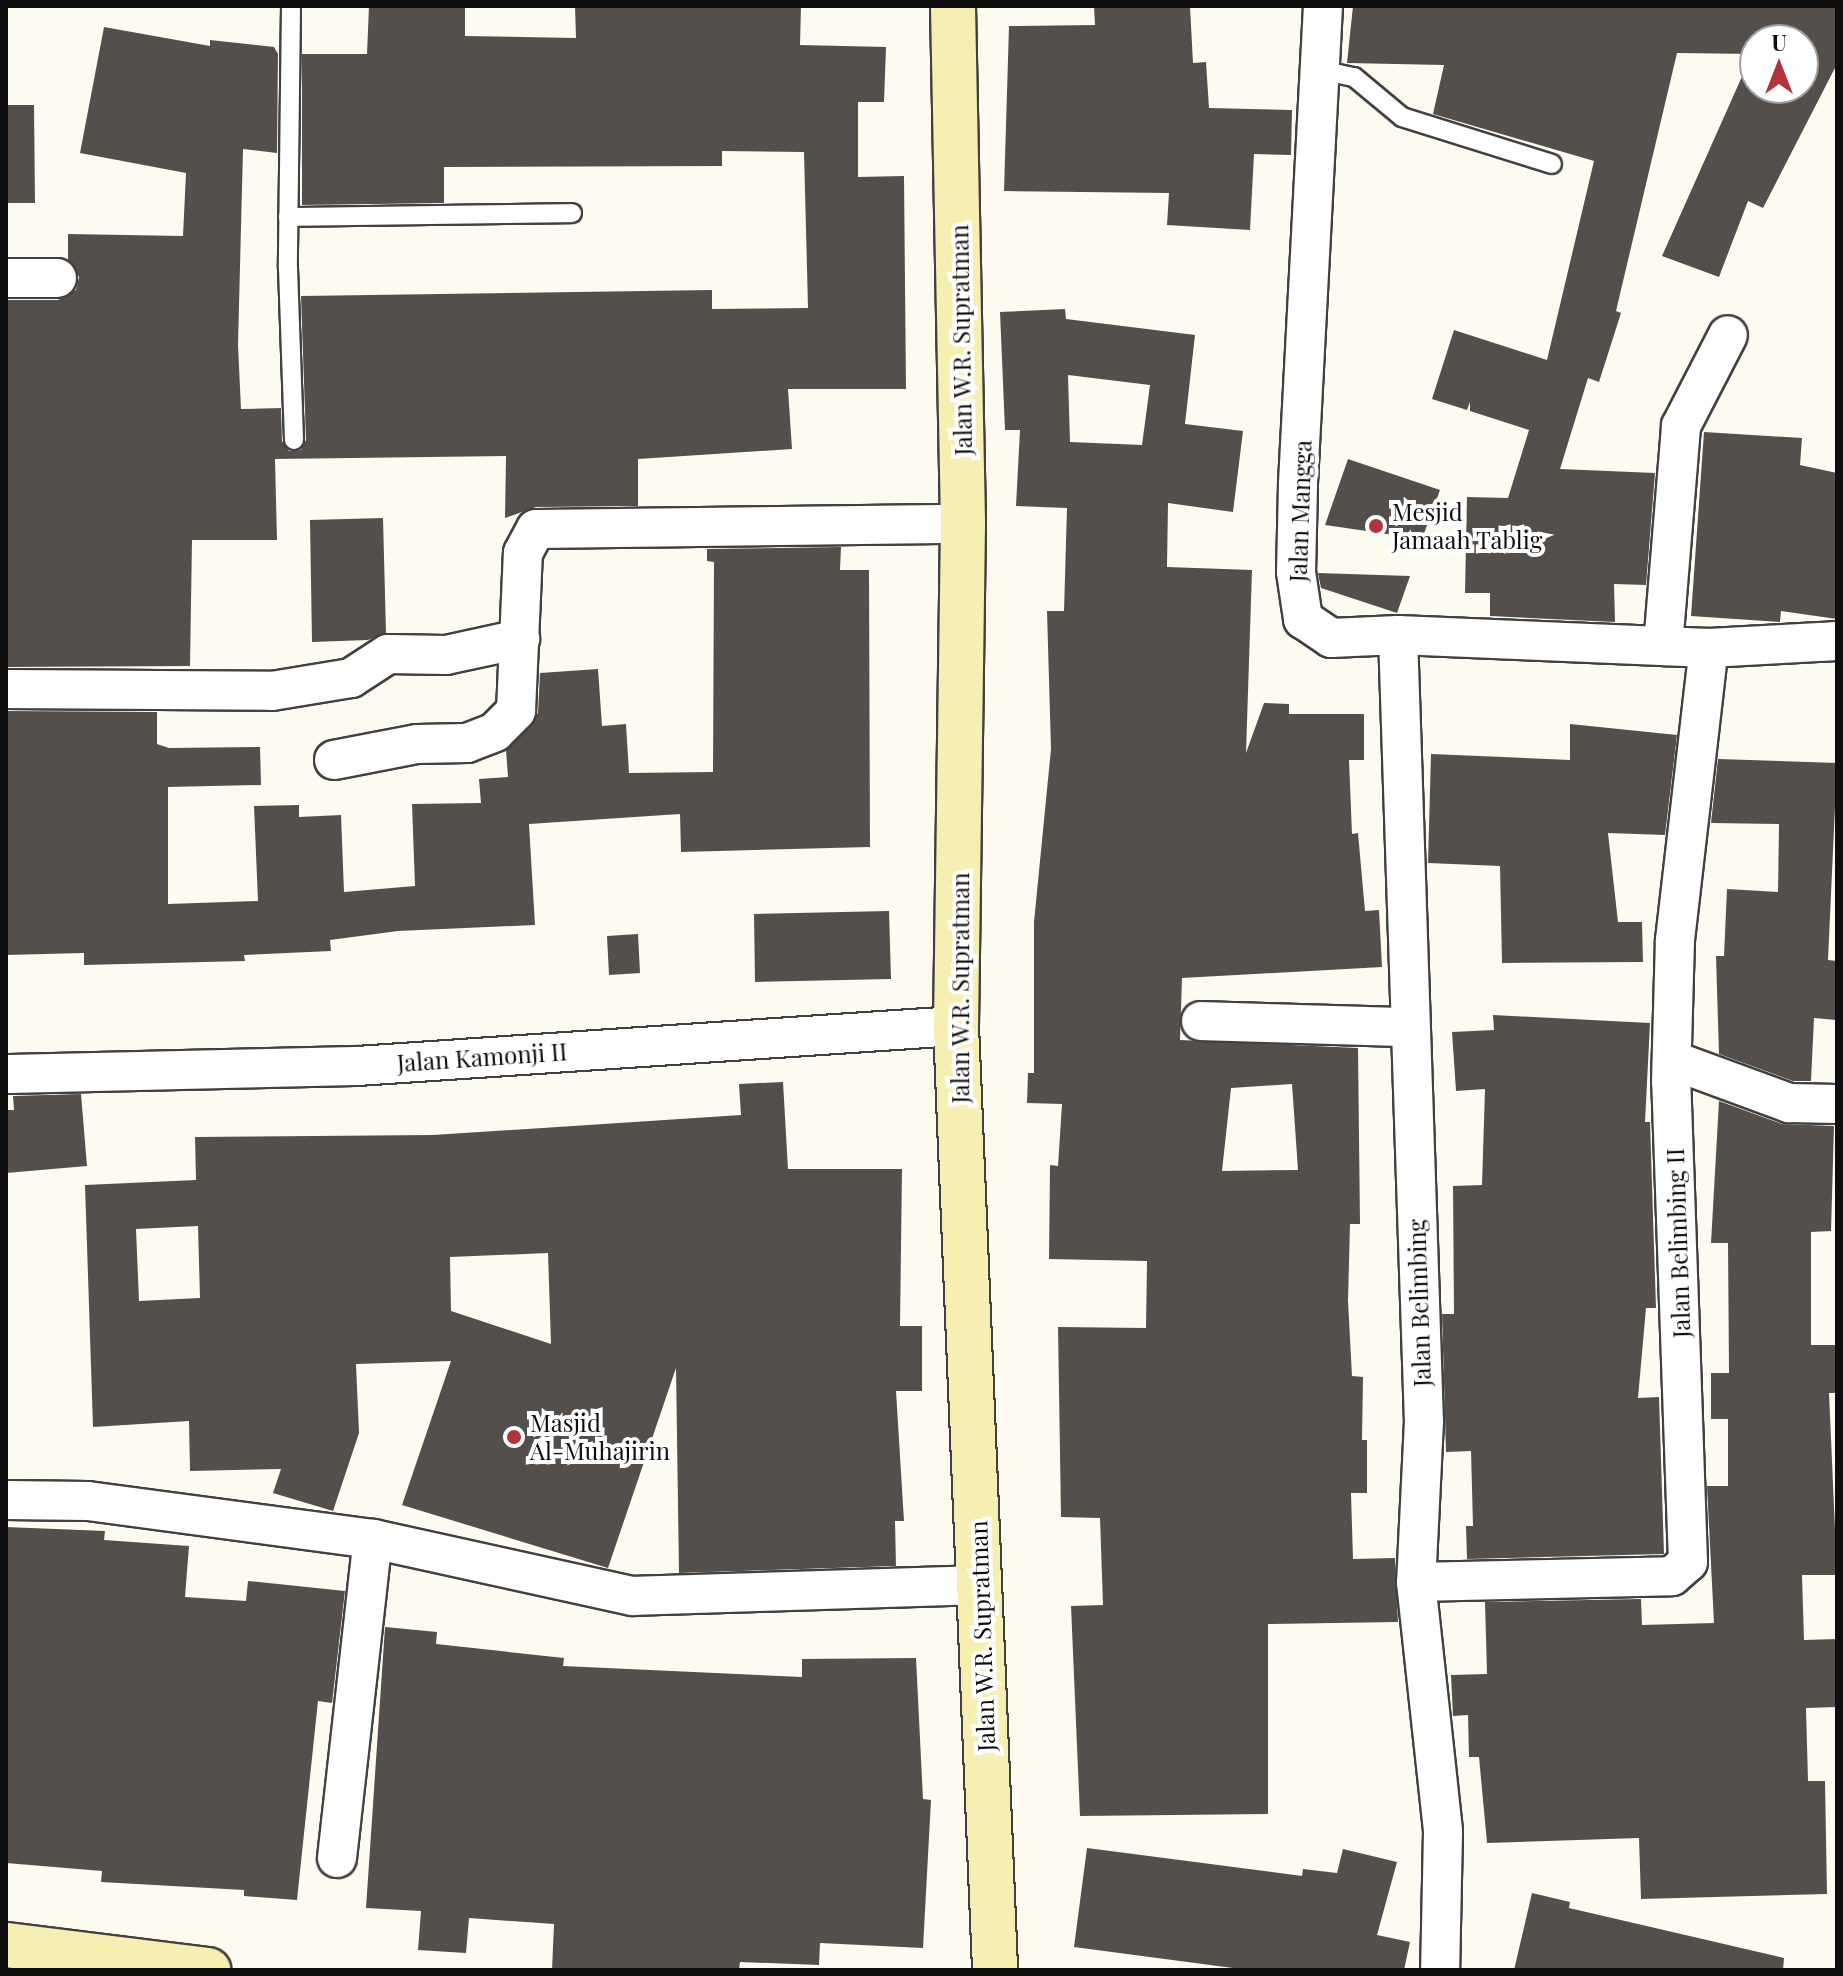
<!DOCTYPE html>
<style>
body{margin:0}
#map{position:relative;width:1843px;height:1976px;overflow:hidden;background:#fdfbf0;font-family:"Playfair Display",serif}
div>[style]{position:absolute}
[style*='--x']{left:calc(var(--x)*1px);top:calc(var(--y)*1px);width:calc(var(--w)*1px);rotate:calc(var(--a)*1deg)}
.building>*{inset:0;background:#554f4b}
.roads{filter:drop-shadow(2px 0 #414141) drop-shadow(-2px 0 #414141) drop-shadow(0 2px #414141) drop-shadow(0 -2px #414141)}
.lane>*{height:18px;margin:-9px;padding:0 9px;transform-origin:9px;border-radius:9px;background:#fff}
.street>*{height:38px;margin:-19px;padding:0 19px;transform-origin:19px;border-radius:19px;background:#fff}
.secondary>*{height:44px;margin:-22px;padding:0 22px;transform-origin:22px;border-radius:22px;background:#f7efb2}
.dots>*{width:22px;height:22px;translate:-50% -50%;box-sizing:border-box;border:4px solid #fff;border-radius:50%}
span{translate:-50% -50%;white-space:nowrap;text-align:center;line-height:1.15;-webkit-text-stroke:8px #fff;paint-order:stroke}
.street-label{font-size:24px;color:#0e0e0e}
.poi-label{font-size:24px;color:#0e0e0e}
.left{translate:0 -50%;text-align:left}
.frame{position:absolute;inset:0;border:8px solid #0e0e0e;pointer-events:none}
.north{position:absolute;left:1739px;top:24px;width:80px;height:80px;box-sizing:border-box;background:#fff;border:2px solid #9f9f9f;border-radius:50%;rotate:0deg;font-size:22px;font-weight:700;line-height:32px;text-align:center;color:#0e0e0e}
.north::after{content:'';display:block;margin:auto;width:28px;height:36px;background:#b03439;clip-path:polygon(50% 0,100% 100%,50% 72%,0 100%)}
</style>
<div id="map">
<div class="building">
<div style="clip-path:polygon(369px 6px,465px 6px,465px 36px,576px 38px,575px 6px,801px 6px,800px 45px,886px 47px,884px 102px,858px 102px,858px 177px,904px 176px,906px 389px,788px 389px,792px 449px,638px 459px,638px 506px,536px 507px,505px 518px,506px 456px,275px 459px,277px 540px,192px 540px,190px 666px,6px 667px,6px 300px,58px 300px,76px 290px,79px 277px,68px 259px,68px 234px,183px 236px,186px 173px,80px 153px,104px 27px,210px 46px,210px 40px,274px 47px,278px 54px,277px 153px,243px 149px,238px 345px,241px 409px,281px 408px,282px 441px,289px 451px,301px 450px,306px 440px,301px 296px,712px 290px,712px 309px,808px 308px,804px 152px,722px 151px,722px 166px,444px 167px,444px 203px,302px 205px,302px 54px,367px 54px)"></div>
<div style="clip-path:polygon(1094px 6px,1190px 6px,1193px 63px,1206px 62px,1209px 108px,1292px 110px,1291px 155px,1254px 154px,1250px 230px,1167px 225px,1169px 193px,1004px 191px,1009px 26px,1095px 25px)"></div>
<div style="clip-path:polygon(evenodd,1353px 6px,1837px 6px,1837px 64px,1763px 208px,1748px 201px,1719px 277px,1662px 256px,1752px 54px,1677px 53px,1616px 311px,1621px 313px,1599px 382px,1588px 378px,1560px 469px,1655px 473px,1646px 585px,1614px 584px,1615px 622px,1490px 616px,1490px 593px,1465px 593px,1467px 497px,1508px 498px,1529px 430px,1470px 411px,1470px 402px,1467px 410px,1432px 399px,1454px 330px,1547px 360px,1594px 161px,1433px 114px,1444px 65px,1347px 63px,1353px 6px,1755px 40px,1803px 40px,1803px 88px,1755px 88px,1755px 40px)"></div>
<div style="clip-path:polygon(6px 105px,34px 105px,35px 203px,6px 203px)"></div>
<div style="clip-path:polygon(evenodd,1065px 309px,1066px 319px,1195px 335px,1185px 424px,1243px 431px,1233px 512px,1168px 503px,1167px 567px,1252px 570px,1246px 753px,1264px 703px,1289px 704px,1289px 714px,1364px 714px,1364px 760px,1349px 760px,1352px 834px,1358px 833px,1365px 911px,1379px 910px,1382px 967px,1182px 978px,1180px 1040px,1358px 1048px,1360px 1224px,1350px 1224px,1348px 1301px,1352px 1376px,1363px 1377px,1362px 1440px,1367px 1440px,1367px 1493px,1351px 1493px,1353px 1559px,1395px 1558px,1398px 1622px,1268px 1624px,1268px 1814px,1080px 1816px,1071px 1606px,1103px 1605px,1100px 1518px,1061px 1517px,1058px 1327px,1146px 1328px,1147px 1261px,1049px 1259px,1050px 1165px,1058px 1166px,1062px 1104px,1027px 1103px,1028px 1073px,1034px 1073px,1034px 922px,1051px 749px,1047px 611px,1064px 611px,1067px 508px,1016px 506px,1020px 430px,1005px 430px,1000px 312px,1065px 309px,1068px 375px,1150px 385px,1142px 445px,1070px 442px,1068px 375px,1065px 309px,1292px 1084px,1298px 1170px,1222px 1171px,1231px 1088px,1292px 1084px)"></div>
<div style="clip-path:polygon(1704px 432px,1802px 438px,1800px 465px,1837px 473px,1837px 619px,1781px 611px,1780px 622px,1691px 616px)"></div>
<div style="clip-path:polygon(1348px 459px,1440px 490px,1422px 539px,1325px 525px)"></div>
<div style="clip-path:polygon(383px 518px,386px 633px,368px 640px,312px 642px,310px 520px)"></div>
<div style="clip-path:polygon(841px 547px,840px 570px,869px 570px,870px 847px,681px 852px,680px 814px,529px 824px,535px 925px,398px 931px,330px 940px,331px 951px,244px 955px,245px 961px,84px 965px,84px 953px,6px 955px,6px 711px,157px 712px,157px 744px,169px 748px,260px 747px,261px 785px,168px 787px,168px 904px,258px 901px,254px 806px,299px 805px,299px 817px,341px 815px,344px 892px,415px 886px,412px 804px,481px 803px,479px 779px,508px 777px,506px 750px,538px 713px,540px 673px,598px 669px,602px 726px,626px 724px,629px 773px,713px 772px,714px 562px,707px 561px,707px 549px)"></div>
<div style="clip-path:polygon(1318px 573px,1410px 576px,1397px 613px,1321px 588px)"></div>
<div style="clip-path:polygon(1570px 724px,1677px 735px,1665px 835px,1608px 833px,1618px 922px,1642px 922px,1643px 962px,1502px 963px,1500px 866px,1428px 863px,1431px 754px,1570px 760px)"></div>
<div style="clip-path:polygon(1718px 759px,1837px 763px,1828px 960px,1837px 961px,1836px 1020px,1814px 1018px,1811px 1081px,1793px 1081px,1719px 1054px,1716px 956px,1724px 956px,1727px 889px,1778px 892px,1779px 824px,1711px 823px)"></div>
<div style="clip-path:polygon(889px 911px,891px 979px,755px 982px,754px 914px)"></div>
<div style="clip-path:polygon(638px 934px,640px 973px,609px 975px,607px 936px)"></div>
<div style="clip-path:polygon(1493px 1015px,1650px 1023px,1645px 1122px,1650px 1122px,1656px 1308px,1646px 1308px,1638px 1398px,1659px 1397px,1664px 1554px,1467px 1559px,1466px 1526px,1473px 1526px,1471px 1451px,1446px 1452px,1442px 1314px,1454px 1314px,1453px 1186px,1482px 1185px,1485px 1089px,1456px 1091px,1452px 1032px,1494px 1030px)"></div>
<div style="clip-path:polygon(evenodd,783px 1082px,788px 1169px,902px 1169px,900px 1326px,922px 1326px,922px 1391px,896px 1391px,904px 1521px,895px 1521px,896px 1566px,679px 1573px,676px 1368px,608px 1568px,402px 1505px,451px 1361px,356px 1364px,359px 1433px,333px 1511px,273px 1493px,281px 1469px,190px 1471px,189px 1421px,93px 1427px,85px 1185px,196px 1180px,195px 1137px,433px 1135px,741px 1115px,739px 1084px,783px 1082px,198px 1226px,200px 1298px,139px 1301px,136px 1229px,198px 1226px,783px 1082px,548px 1253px,551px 1344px,451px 1311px,450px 1257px,548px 1253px)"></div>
<div style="clip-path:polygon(81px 1094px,87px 1166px,6px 1173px,6px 1110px,14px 1110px,13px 1096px)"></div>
<div style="clip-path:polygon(1719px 1101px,1782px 1124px,1834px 1126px,1831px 1231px,1811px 1232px,1811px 1345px,1837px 1345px,1837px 1393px,1829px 1393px,1837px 1575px,1802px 1575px,1804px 1640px,1837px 1639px,1837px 1707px,1806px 1708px,1808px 1781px,1825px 1781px,1827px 1894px,1641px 1899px,1639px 1838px,1487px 1843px,1479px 1757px,1469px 1757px,1468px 1715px,1453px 1716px,1451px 1675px,1487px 1674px,1485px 1602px,1641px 1599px,1642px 1625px,1714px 1623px,1707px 1486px,1728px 1486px,1728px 1419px,1711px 1419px,1711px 1373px,1729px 1373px,1728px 1243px,1711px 1243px)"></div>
<div style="clip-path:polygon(6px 1527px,105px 1531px,104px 1540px,189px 1546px,185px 1597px,246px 1601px,248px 1581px,345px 1591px,332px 1703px,318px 1701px,297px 1900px,244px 1896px,244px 1890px,101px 1882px,102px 1871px,6px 1863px)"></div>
<div style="clip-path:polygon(385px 1627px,437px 1632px,436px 1644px,564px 1658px,563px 1666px,802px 1677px,802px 1659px,916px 1658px,923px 1799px,931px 1800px,923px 1948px,820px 1943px,819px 1965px,740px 1962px,739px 1970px,552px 1970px,554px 1924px,469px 1918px,466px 1953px,418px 1950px,421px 1911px,366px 1908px)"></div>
<div style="clip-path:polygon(1087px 1848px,1302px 1876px,1303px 1869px,1337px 1873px,1343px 1849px,1397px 1862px,1377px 1935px,1410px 1942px,1404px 1970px,1248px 1970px,1074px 1947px)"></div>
<div style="clip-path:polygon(1532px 1893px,1570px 1902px,1569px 1908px,1784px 1958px,1783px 1970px,1514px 1970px)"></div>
</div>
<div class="roads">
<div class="lane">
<div style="--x:291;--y:6;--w:262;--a:90.7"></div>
<div style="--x:288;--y:268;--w:172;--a:88"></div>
<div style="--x:1320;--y:70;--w:35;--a:12"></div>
<div style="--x:1354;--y:77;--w:62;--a:39.8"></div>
<div style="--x:1402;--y:117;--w:157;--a:17.4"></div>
<div style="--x:288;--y:217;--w:284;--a:-0.8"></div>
</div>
<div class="street">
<div style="--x:1323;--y:6;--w:480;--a:93"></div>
<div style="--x:1298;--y:485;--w:87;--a:91.3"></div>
<div style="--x:1296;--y:572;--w:48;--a:81.5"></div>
<div style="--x:1303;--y:619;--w:34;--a:34"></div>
<div style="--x:1331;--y:638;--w:67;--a:-2.6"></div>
<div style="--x:1398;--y:635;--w:311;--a:2.4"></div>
<div style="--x:1709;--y:648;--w:128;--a:-3.1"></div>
<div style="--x:6;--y:278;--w:51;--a:0"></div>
<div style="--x:1398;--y:635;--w:786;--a:88.11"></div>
<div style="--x:1424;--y:1421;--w:161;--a:92.8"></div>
<div style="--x:1416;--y:1582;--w:251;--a:83.8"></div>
<div style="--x:1443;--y:1832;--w:138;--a:91.2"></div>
<div style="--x:1663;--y:646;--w:221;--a:-85.3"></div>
<div style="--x:1681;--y:426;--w:102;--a:-62.7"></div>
<div style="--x:6;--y:689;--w:266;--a:0.4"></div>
<div style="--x:272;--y:691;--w:80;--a:-9.3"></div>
<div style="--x:351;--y:678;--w:44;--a:-33"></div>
<div style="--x:388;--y:654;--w:58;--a:1"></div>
<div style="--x:446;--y:655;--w:76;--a:-12.2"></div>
<div style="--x:334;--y:760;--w:85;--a:-10.9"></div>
<div style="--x:417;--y:744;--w:50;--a:-1.1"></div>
<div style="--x:467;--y:743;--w:30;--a:-21"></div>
<div style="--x:495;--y:732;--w:30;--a:-45"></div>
<div style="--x:516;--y:711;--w:158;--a:-87.5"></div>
<div style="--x:523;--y:553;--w:27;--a:-62"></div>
<div style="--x:536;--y:529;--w:427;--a:-0.7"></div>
<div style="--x:1201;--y:1021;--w:206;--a:1.7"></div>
<div style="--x:1672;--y:1060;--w:125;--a:20.2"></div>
<div style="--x:1789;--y:1103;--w:48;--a:1.2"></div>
<div style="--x:6;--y:1074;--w:351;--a:-1.3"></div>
<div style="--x:357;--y:1066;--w:600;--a:-3.82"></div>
<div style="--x:6;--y:1500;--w:82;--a:0.7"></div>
<div style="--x:88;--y:1501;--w:288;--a:7.6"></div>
<div style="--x:373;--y:1539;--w:266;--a:12.4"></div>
<div style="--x:633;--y:1596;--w:346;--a:-1.8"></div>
<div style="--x:1416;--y:1582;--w:256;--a:-1.3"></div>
<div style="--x:1672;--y:1576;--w:21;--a:-41"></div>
<div style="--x:1688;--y:1562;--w:480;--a:-92"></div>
<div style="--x:1671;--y:1082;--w:142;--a:-88.4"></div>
<div style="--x:1675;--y:940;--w:294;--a:-83.4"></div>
<div style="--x:337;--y:1858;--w:321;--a:-83.6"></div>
</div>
<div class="secondary">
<div style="--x:953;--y:6;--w:518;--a:88.89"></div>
<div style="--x:963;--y:524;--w:502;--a:90.8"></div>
<div style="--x:956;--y:1026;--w:945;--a:87.63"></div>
<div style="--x:6;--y:1945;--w:204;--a:7.1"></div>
</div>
</div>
<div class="dots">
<div style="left:1376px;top:526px;background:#b03439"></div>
<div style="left:514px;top:1437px;background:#b03439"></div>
</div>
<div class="street-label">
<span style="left:961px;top:340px;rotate:-91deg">Jalan W.R. Supratman</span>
<span style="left:1300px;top:511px;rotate:-88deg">Jalan Mangga</span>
<span style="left:960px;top:988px;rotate:-90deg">Jalan W.R. Supratman</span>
<span style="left:482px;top:1057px;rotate:-4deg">Jalan Kamonji II</span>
<span style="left:1678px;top:1243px;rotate:-92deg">Jalan Belimbing II</span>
<span style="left:1419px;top:1303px;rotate:-92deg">Jalan Belimbing</span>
<span style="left:982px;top:1636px;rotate:-92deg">Jalan W.R. Supratman</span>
</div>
<div class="poi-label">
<span class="left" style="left:1392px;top:526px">Mesjid<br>Jamaah Tablig</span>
<span class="left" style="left:530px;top:1437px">Masjid<br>Al-Muhajirin</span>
</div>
<div class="frame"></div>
<div class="north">U</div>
</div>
